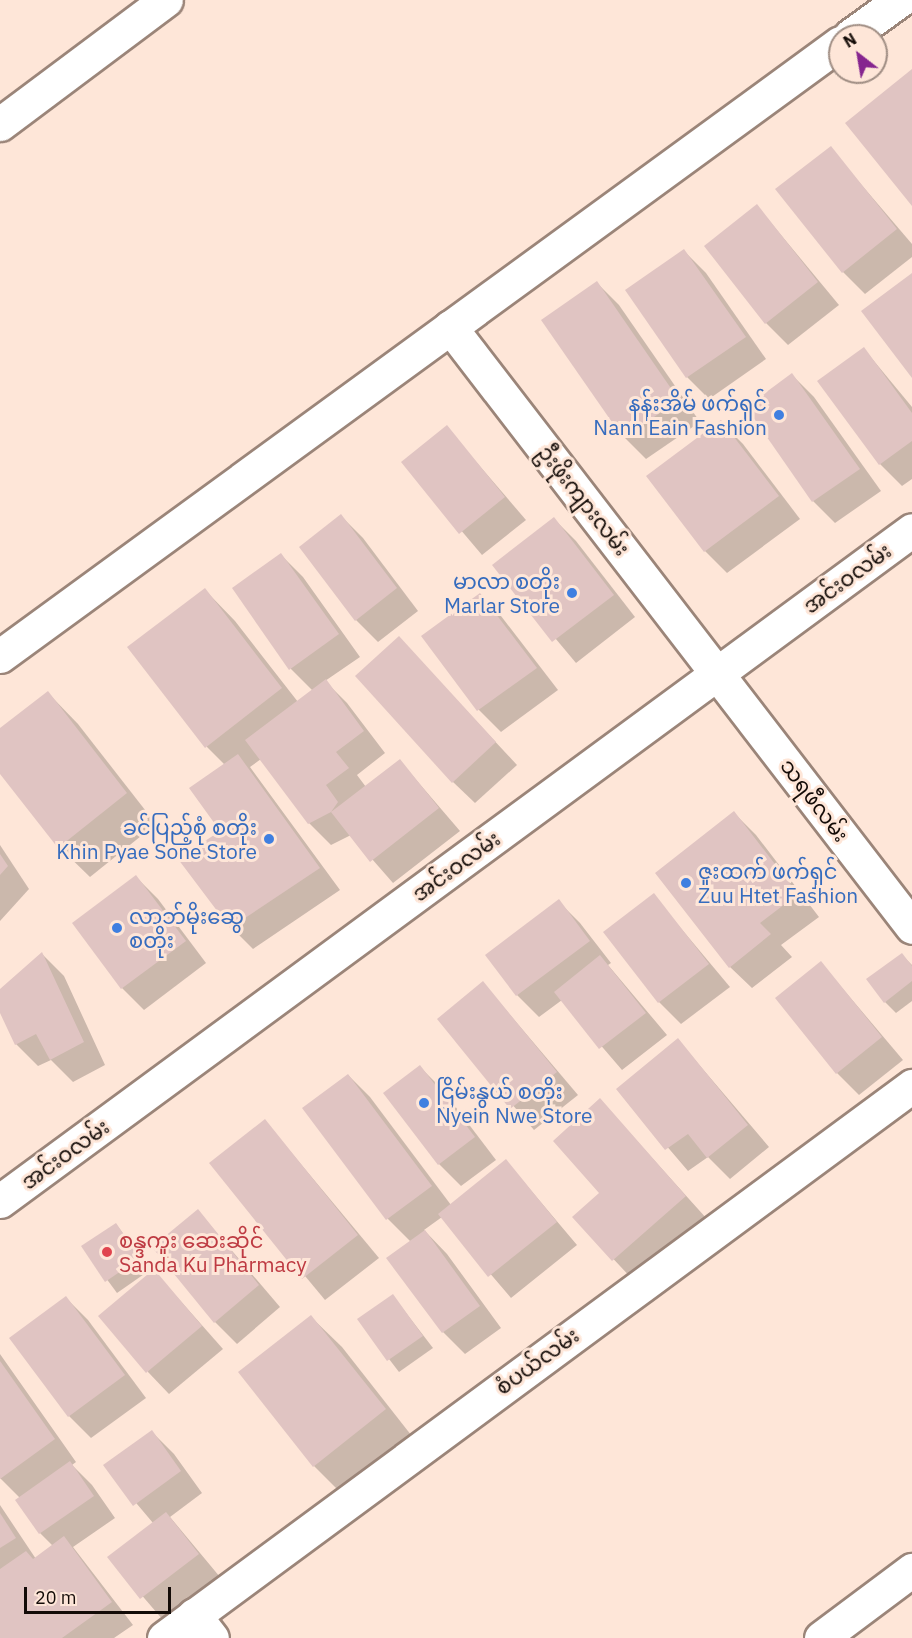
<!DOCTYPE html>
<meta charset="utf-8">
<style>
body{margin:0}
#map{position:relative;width:912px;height:1638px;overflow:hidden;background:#fee6d8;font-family:"IBM Plex Sans","Noto Sans Myanmar",sans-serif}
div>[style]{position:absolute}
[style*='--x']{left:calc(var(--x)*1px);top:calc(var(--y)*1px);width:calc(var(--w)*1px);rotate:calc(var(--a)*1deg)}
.shadow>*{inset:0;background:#0003}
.building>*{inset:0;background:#e0c4c2}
.roads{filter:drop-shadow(2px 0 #9b8579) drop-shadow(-2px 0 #9b8579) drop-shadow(0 2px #9b8579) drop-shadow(0 -2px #9b8579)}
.minor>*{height:33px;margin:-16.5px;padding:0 16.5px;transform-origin:16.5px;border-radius:16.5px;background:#fff}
.dots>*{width:16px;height:16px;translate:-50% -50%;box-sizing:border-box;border:3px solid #fee6d8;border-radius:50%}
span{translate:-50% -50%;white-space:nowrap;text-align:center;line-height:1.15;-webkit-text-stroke:6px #fee6d8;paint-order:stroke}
.shop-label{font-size:21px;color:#366cbe}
.right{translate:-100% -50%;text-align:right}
.left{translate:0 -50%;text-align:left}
.street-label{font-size:21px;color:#130b07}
.health-label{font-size:21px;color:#be3a42}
.north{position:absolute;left:828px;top:24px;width:60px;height:60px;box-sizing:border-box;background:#fee6d8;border:2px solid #a08e84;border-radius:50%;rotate:329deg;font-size:16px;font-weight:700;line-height:24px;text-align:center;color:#130b07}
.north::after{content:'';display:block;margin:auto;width:21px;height:27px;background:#86258f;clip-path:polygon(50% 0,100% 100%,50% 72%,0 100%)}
.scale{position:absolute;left:24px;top:1587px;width:147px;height:27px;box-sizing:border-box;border:3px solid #130b07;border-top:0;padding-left:8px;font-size:18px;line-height:21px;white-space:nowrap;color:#130b07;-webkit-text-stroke:4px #fee6d8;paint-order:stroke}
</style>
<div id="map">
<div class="shadow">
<div style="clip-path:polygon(830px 148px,912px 244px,912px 257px,865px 294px,843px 272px)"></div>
<div style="clip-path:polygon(757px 206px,839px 305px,788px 345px,766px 323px)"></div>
<div style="clip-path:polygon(684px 251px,706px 273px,766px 359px,709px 399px,687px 377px)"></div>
<div style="clip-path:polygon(597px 283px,619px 305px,700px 422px,646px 459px,624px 437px)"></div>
<div style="clip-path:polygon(864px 349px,912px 407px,912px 479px,902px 486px,880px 464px)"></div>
<div style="clip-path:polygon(792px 375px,814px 397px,881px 491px,835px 523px,813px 501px,748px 407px)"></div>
<div style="clip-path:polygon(721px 422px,743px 444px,800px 519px,727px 573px,705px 551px)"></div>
<div style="clip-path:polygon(447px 428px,526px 520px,482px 555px,404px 463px)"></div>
<div style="clip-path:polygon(341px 516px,363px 538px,418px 611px,378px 642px,356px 620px)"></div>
<div style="clip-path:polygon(554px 519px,576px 541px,635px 617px,576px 663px,494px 565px)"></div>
<div style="clip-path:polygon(281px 555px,303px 577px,360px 657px,325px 681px,347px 703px,385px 753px,357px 775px,366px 787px,400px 761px,460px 831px,393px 883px,351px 835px,331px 845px,309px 823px,261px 759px,250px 767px,340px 890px,253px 949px,231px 927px,222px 832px,225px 765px,207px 747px,205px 590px,235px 621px,298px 702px,313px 691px,291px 669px)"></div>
<div style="clip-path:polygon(479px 595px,501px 616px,558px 690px,501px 732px,479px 710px,424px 636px)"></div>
<div style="clip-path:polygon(399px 638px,517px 765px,475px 803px,453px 782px)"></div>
<div style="clip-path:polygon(48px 693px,78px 724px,156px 824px,90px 877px,59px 847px,0 771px,0 730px)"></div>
<div style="clip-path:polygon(734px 813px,756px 835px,819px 917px,781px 945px,792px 957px,752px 988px,730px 967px)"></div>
<div style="clip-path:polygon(0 845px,29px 889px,0 921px)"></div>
<div style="clip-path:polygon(136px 877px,158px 899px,206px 963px,144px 1010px,122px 988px)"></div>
<div style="clip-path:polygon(653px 895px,730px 987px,681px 1024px,659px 1002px,605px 932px)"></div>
<div style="clip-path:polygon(558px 901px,580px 923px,611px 963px,608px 965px,667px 1035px,622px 1070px,562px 1000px,539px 1017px,517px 995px)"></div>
<div style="clip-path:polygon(42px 954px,64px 976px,105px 1065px,73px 1082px,51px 1060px,38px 1066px,16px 1044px,0 1009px,0 991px)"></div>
<div style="clip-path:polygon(902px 955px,912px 965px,912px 1001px,896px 1013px,885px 1002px)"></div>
<div style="clip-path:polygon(821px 963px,903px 1060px,859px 1095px,837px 1073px)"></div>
<div style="clip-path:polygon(483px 983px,578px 1095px,534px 1130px,439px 1019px)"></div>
<div style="clip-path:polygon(678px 1040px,769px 1147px,730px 1179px,708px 1157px,688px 1171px,618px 1089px)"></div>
<div style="clip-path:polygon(420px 1067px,442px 1089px,496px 1160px,461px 1186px,439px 1164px)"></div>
<div style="clip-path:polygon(348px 1075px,370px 1097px,451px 1205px,506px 1161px,577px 1245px,511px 1298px,442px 1217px,424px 1230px,447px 1254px,501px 1328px,465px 1354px,443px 1332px,411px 1242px,388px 1219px,304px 1108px)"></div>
<div style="clip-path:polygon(600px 1100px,707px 1219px,635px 1282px,574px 1217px,601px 1193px)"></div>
<div style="clip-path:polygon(265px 1121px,379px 1258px,325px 1300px,211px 1163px)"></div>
<div style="clip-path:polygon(198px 1211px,280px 1307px,237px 1344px,215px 1322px)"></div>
<div style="clip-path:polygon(116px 1224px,150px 1270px,117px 1293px,83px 1247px)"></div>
<div style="clip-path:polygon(154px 1271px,223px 1349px,169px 1394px,148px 1372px)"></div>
<div style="clip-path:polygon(393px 1296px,433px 1348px,399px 1372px,359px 1320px)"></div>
<div style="clip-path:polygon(66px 1298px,88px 1320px,146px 1398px,91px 1438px,69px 1416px)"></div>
<div style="clip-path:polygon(311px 1317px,342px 1347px,415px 1440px,344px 1496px,314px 1466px)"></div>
<div style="clip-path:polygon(0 1354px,76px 1462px,72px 1465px,92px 1485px,115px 1518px,73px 1547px,133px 1625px,114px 1638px,0 1638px,0 1505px,36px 1559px,53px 1546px,40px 1533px,20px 1498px,0 1478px)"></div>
<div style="clip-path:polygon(152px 1432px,174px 1454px,202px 1493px,170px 1517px,220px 1577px,163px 1620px,109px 1557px,153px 1523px,105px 1466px)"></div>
</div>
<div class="building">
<div style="clip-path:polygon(912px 69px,912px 206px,845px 123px)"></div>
<div style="clip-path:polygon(831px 146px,897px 229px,842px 273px,775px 189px)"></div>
<div style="clip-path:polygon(757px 204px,818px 282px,765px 324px,704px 246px)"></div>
<div style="clip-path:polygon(684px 249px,746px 337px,686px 378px,625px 290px)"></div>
<div style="clip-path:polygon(912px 273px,912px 378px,861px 311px)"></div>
<div style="clip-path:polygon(597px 281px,679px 400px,623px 438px,541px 320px)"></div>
<div style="clip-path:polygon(864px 347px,912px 413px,912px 441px,879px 465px,817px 381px)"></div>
<div style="clip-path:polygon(792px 373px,860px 469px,812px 502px,746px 407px)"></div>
<div style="clip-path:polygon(721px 420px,779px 496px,704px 552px,646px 476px)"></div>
<div style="clip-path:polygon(447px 425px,505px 497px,459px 534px,401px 462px)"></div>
<div style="clip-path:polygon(341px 514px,397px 588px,355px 621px,299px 547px)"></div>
<div style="clip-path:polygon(554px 517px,614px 595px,552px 642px,492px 565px)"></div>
<div style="clip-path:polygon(281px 553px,339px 634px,289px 670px,232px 588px)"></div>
<div style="clip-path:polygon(205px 588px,282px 688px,205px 748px,127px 647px)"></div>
<div style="clip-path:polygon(480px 593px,537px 668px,477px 711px,421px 636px)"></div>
<div style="clip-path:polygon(399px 636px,496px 742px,452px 783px,355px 676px)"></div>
<div style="clip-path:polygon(326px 679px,364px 731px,336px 752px,349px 768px,326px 785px,338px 802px,331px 812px,400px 759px,439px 808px,370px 862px,331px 812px,308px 824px,245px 740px)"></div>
<div style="clip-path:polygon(48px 691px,127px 793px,58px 848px,0 774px,0 728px)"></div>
<div style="clip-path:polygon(238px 754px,320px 868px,230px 928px,178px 859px,220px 831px,189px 788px)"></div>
<div style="clip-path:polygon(734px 811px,798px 894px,760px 923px,771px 934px,729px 968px,655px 873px)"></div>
<div style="clip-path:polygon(0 854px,8px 866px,0 875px)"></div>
<div style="clip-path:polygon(136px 875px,186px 941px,121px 989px,72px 923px)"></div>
<div style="clip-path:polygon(654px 893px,709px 964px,658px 1003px,603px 932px)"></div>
<div style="clip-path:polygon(559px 899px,590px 941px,516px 996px,485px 955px)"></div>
<div style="clip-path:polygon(42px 952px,84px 1042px,50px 1060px,36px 1034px,15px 1045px,0 1013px,0 989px)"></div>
<div style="clip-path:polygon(902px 953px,912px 966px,912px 981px,884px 1003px,866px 979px)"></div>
<div style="clip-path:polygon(600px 955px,646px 1013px,599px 1049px,554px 992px)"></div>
<div style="clip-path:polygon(821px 961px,882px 1037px,836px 1074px,775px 998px)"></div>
<div style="clip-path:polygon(483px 981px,557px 1072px,510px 1109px,437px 1019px)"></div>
<div style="clip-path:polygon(678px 1038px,748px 1125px,707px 1158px,688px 1134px,665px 1150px,616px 1089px)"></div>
<div style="clip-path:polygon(420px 1065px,475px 1137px,438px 1165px,383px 1093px)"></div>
<div style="clip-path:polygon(348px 1074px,432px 1186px,386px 1220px,302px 1108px)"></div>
<div style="clip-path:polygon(600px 1098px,686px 1196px,612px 1261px,572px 1217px,599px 1193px,553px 1141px)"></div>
<div style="clip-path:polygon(265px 1119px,358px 1235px,302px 1279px,209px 1163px)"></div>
<div style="clip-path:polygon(506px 1159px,557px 1222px,488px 1277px,438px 1214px)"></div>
<div style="clip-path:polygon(198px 1209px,259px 1285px,214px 1323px,152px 1247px)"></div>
<div style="clip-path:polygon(116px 1223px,140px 1258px,105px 1282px,81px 1246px)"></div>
<div style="clip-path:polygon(425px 1230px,480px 1306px,442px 1333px,386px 1258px)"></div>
<div style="clip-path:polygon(154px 1269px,202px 1326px,146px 1373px,98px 1316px)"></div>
<div style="clip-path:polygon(393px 1294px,423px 1336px,387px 1361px,357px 1319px)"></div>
<div style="clip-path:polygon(66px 1296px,125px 1375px,68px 1417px,9px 1338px)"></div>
<div style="clip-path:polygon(311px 1315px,386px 1409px,313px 1467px,238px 1372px)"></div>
<div style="clip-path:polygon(0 1361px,55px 1439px,0 1479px)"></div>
<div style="clip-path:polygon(152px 1430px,181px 1471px,133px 1506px,103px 1465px)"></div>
<div style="clip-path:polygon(70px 1461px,94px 1496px,39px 1534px,15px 1500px)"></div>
<div style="clip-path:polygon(166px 1512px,199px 1554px,140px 1599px,107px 1557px)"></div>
<div style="clip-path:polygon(0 1513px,16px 1538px,0 1548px)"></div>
<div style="clip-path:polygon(64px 1536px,112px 1602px,62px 1638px,0 1638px,0 1569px,26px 1551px,33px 1559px)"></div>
</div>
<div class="roads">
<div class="minor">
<div style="--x:850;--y:36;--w:62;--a:-35.8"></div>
<div style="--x:0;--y:124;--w:207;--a:-36.8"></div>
<div style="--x:450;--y:327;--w:757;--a:52.4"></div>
<div style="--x:0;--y:656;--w:1040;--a:-36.12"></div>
<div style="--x:0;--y:1201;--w:1132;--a:-36.34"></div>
<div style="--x:194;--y:1615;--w:29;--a:52"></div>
<div style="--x:164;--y:1638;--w:930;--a:-36.43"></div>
<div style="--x:821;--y:1638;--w:114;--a:-36.8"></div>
</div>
</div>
<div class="dots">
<div style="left:779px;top:415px;background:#3f7fe0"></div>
<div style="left:572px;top:593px;background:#3f7fe0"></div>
<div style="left:269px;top:839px;background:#3f7fe0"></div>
<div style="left:686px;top:883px;background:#3f7fe0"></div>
<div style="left:117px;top:928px;background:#3f7fe0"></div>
<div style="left:424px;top:1103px;background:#3f7fe0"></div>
<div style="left:107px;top:1252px;background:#e0444e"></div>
</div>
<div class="shop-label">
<span class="right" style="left:767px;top:415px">နန်းအိမ် ဖက်ရှင်<br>Nann Eain Fashion</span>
<span class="right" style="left:560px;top:593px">မာလာ စတိုး<br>Marlar Store</span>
<span class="right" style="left:257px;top:839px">ခင်ပြည့်စုံ စတိုး<br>Khin Pyae Sone Store</span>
<span class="left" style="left:698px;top:883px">ဇူးထက် ဖက်ရှင်<br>Zuu Htet Fashion</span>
<span class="left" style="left:129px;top:928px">လာဘ်မိုးဆွေ<br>စတိုး</span>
<span class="left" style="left:436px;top:1103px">ငြိမ်းနွယ် စတိုး<br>Nyein Nwe Store</span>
</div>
<div class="street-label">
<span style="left:584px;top:500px;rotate:52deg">ဦးဖိုးကျားလမ်း</span>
<span style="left:847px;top:578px;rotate:-36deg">အင်းဝလမ်း</span>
<span style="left:815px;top:800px;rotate:53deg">သရဖီလမ်း</span>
<span style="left:456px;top:866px;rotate:-36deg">အင်းဝလမ်း</span>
<span style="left:65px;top:1154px;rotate:-36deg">အင်းဝလမ်း</span>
<span style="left:537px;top:1361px;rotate:-36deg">စံပယ်လမ်း</span>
</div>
<div class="health-label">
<span class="left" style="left:119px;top:1252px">စန္ဒကူး ဆေးဆိုင်<br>Sanda Ku Pharmacy</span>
</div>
<div class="north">N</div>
<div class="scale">20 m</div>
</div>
